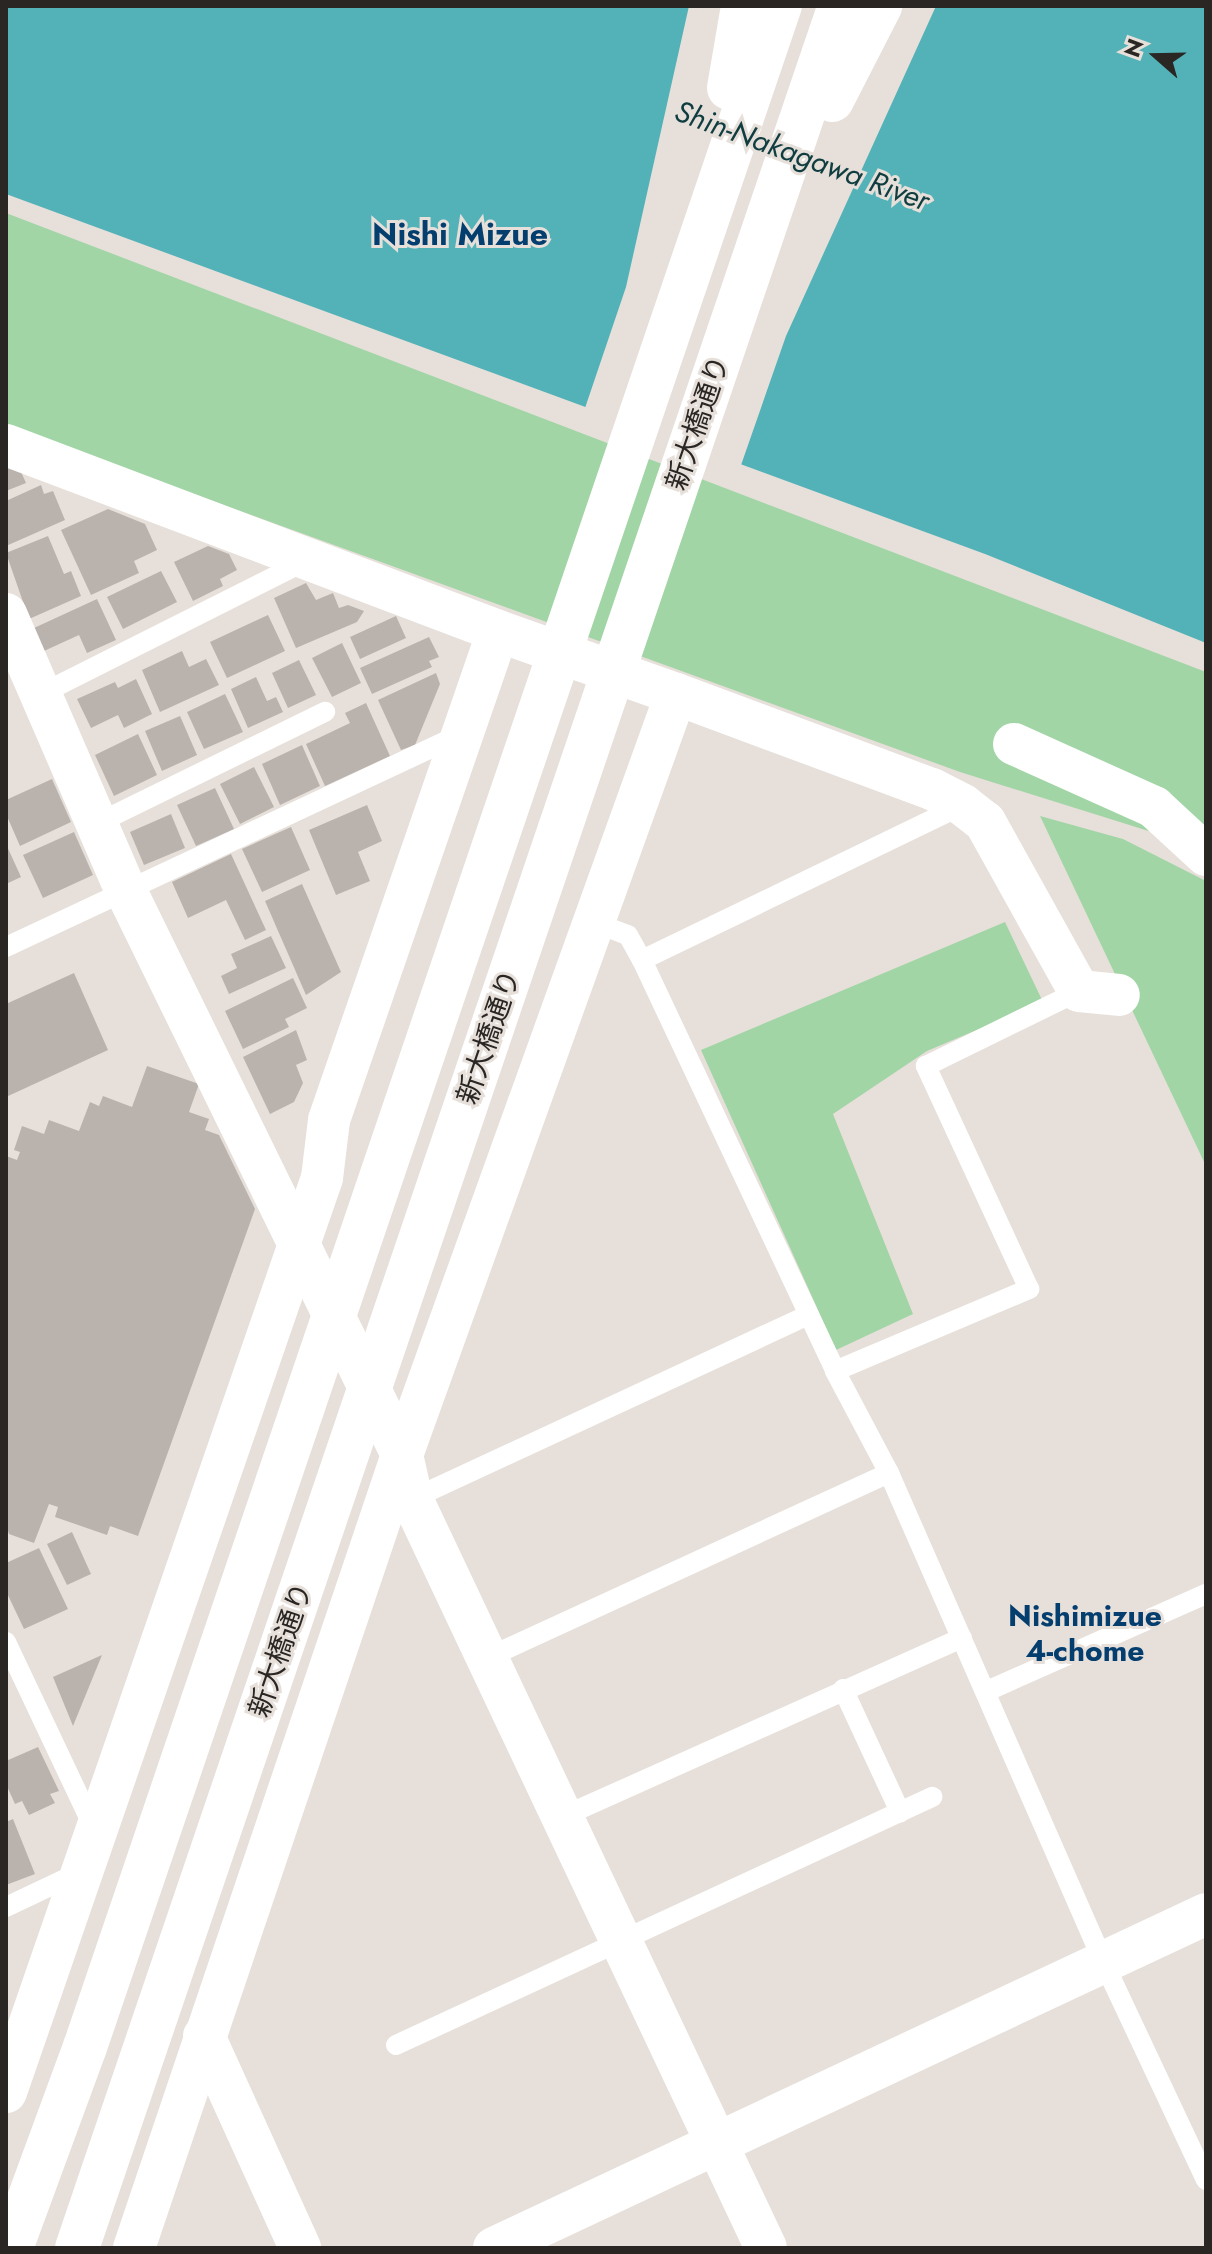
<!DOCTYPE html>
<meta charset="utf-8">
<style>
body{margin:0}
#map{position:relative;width:1212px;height:2254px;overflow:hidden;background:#e7e0da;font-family:Jost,"Noto Sans JP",sans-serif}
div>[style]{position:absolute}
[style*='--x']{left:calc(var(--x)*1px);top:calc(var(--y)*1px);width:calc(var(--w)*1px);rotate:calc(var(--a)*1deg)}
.green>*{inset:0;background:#a2d5a5}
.water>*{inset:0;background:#52b2b8}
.pier>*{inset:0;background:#e7e0da}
.building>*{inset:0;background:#b9b2ad}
.lane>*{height:20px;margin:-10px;padding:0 10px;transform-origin:10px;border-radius:10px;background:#fff}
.street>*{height:42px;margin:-21px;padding:0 21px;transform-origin:21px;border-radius:21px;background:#fff}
.primary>*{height:44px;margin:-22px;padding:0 22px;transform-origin:22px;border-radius:22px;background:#fff}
span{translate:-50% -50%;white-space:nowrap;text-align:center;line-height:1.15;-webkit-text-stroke:6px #e7e0da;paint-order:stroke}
.street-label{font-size:28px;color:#292624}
.water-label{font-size:30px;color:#103d40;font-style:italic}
.neighbourhood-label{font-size:30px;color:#043e6f;font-weight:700}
.quarter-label{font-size:32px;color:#043e6f;font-weight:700}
.frame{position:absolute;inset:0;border:8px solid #292624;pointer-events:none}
.north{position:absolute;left:1116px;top:16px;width:80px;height:80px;-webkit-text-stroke:6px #e7e0da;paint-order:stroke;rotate:290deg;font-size:22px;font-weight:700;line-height:32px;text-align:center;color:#292624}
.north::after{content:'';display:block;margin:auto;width:28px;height:36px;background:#292624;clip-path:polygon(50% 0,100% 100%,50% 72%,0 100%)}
</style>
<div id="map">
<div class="green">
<div style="clip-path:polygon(6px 213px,1206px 672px,1206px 849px,960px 772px,6px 426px)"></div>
<div style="clip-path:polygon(1040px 816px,1123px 839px,1206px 881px,1206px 1166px)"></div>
<div style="clip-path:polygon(1005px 922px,1043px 1002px,927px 1051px,833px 1114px,913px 1314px,836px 1350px,701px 1050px)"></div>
</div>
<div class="water">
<div style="clip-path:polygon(6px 6px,1206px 7px,1206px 643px,985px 554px,6px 194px)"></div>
</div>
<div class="pier">
<div style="clip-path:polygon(689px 6px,936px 6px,786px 336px,740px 468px,584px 411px,626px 287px)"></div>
</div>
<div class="building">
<div style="clip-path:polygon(6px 460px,18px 465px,26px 483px,6px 491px)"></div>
<div style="clip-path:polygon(41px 485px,44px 494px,53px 491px,65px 520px,6px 546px,6px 501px)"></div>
<div style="clip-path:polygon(108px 509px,145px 524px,157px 550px,134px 561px,139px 573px,91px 595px,61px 530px)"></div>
<div style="clip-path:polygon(48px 536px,64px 574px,71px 571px,81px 596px,29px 619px,6px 553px)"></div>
<div style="clip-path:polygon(208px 546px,229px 554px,237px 570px,220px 579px,223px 586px,193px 601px,174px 562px)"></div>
<div style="clip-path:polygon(161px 571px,177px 602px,123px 629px,107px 597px)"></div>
<div style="clip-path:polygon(306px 583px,316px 600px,333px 593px,339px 608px,348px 605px,364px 611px,357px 622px,296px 648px,274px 598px)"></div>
<div style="clip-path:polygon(97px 599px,116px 640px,87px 653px,79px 635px,44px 651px,34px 628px)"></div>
<div style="clip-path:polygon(268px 615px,285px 651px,227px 678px,210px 642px)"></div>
<div style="clip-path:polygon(396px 616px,406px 638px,360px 659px,350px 637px)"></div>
<div style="clip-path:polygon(429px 637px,439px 657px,429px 661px,432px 667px,372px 694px,360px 668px)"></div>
<div style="clip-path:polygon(342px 643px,361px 683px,332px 697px,312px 658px)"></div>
<div style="clip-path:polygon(182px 651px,189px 667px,206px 659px,219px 685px,160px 712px,142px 670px)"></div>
<div style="clip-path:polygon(299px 660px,316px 695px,288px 708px,272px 673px)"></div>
<div style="clip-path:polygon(436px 673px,440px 684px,415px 745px,401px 750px,378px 700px)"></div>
<div style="clip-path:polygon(256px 677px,267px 701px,276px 697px,283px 712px,248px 728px,231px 689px)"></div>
<div style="clip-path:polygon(136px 679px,152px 714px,124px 728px,118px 715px,91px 728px,77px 699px,115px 682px,118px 688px)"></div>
<div style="clip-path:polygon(225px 694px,243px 732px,204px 749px,187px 712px)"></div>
<div style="clip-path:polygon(366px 703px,390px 756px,325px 786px,306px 744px,350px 723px,345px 713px)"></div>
<div style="clip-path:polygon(180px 716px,197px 755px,162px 771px,145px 731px)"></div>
<div style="clip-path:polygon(138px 734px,157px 775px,114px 796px,95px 755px)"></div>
<div style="clip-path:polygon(302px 745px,320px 786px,280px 805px,262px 764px)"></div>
<div style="clip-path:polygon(254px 767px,274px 807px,240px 824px,220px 784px)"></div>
<div style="clip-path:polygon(52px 779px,71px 822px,20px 846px,6px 814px,6px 800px)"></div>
<div style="clip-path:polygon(215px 788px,234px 829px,196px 846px,177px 805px)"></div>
<div style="clip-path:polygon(367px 805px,382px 841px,358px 852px,370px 881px,336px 895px,309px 830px)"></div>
<div style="clip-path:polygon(171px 814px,185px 848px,144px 865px,130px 832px)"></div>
<div style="clip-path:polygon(291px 827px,310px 870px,262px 892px,242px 849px)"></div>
<div style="clip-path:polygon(74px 832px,93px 875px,43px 898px,23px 855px)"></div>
<div style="clip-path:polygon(6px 844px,21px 877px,6px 884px)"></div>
<div style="clip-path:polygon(231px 854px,266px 930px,245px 940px,226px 900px,188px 918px,172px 882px)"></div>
<div style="clip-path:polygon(302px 884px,341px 972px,306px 995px,265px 901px)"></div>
<div style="clip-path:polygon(271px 936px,286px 968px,229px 994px,221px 976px,237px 968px,231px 954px)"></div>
<div style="clip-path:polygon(74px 973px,108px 1050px,6px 1097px,6px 1004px)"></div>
<div style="clip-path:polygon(293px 978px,307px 1008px,285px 1019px,289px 1027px,243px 1049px,225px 1011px)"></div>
<div style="clip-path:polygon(296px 1030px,307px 1060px,296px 1065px,303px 1083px,294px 1102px,270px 1114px,243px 1057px)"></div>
<div style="clip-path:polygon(147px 1066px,199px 1084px,189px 1112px,209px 1119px,205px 1130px,219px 1135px,255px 1209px,138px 1536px,110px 1526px,107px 1535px,55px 1517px,58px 1507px,49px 1504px,34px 1543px,9px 1534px,6px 1525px,6px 1156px,17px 1160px,20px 1152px,14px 1150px,22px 1126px,44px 1134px,49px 1120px,79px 1131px,90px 1102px,99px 1106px,103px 1096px,132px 1107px)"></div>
<div style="clip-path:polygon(72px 1532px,91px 1574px,67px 1585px,47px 1544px)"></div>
<div style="clip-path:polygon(39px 1548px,68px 1609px,24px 1629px,6px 1591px,6px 1563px)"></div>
<div style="clip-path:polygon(102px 1655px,73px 1726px,53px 1677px)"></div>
<div style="clip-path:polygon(38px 1747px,59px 1791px,50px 1794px,55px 1803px,29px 1815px,22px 1801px,15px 1804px,6px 1784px,6px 1761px)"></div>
<div style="clip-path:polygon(13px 1819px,35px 1874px,6px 1885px,6px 1822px)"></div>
</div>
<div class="lane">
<div style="--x:41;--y:694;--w:293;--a:-26.7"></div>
<div style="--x:98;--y:823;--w:253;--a:-26.1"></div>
<div style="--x:596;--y:923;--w:34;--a:21"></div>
<div style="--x:628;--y:935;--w:29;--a:61"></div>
<div style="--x:642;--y:960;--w:454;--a:64.8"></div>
<div style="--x:835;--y:1371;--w:115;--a:62.1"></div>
<div style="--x:889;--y:1473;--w:533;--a:66.32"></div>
<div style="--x:1103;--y:1961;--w:242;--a:64.8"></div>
<div style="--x:6;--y:947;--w:500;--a:-25.08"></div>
<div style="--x:642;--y:960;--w:356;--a:-25.8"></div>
<div style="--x:835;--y:1371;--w:211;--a:-22.9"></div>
<div style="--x:1029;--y:1289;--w:246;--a:-114.8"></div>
<div style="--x:926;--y:1066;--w:170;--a:-26.1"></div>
<div style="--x:412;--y:1499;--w:437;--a:-24.9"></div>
<div style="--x:6;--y:1642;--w:208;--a:64.7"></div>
<div style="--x:491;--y:1656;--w:438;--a:-24.7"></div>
<div style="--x:843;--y:1689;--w:136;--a:65.1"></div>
<div style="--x:987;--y:1691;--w:240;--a:-23.9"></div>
<div style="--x:564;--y:1816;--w:436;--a:-24.1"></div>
<div style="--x:6;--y:1907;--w:80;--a:-25.3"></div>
<div style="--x:396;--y:2045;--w:591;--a:-24.83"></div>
</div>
<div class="street">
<div style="--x:6;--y:445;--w:526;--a:20.71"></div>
<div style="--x:6;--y:614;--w:302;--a:66.6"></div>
<div style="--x:126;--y:891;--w:628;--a:63.92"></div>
<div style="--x:402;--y:1455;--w:45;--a:77.2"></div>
<div style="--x:412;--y:1499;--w:828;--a:64.7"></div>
<div style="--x:676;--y:694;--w:273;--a:20.4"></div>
<div style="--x:932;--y:789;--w:35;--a:27"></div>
<div style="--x:963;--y:805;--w:28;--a:38"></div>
<div style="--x:985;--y:822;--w:193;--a:60.9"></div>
<div style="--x:1079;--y:991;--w:40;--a:5.7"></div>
<div style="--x:1014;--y:744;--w:154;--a:24.2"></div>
<div style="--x:1154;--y:807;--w:71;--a:42.7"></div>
<div style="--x:204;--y:2036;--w:233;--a:65.6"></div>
<div style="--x:6;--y:2092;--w:967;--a:-70.93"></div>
<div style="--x:322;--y:1178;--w:58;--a:-83.1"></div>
<div style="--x:329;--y:1120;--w:517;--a:-70.93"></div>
<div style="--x:498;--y:631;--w:189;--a:19.5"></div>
<div style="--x:676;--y:694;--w:809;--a:109.8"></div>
<div style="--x:402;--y:1455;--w:837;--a:108.67"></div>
<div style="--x:494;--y:2248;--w:786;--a:-25.13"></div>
</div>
<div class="primary">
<div style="--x:729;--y:88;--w:83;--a:-80.3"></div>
<div style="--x:832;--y:100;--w:106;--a:-62.9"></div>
<div style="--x:11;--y:2248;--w:214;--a:-69.8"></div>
<div style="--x:85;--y:2047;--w:2156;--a:-71.2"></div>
<div style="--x:77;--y:2248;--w:2368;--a:-71.21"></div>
</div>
<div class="street-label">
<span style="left:698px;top:423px;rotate:-71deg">新大橋通り</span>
<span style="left:489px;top:1037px;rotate:-71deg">新大橋通り</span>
<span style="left:281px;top:1650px;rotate:-71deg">新大橋通り</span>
</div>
<div class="water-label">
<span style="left:802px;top:156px;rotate:20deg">Shin-Nakagawa River</span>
</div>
<div class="neighbourhood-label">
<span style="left:1085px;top:1633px">Nishimizue<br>4-chome</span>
</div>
<div class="quarter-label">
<span style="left:460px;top:234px">Nishi Mizue</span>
</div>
<div class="frame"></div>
<div class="north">N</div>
</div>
